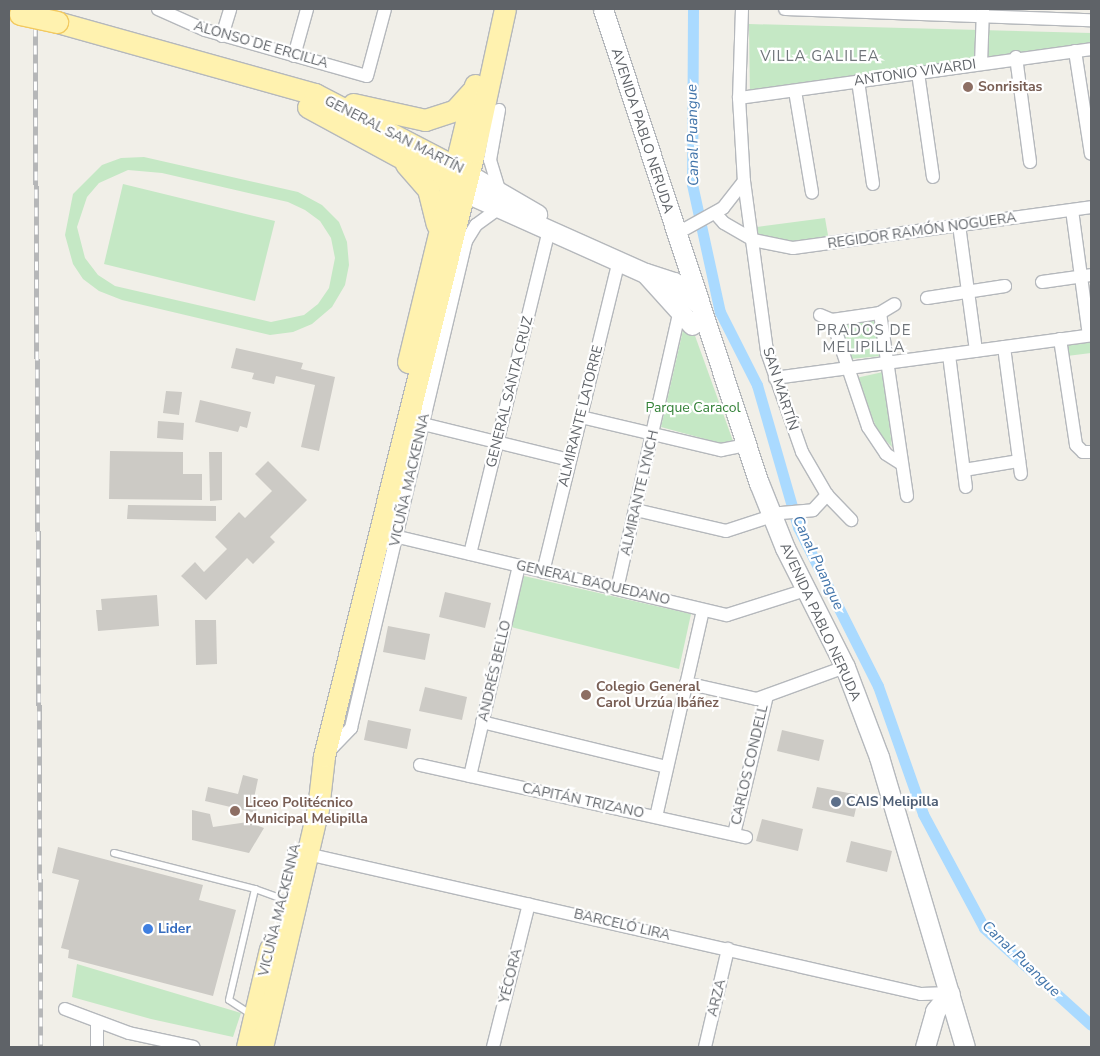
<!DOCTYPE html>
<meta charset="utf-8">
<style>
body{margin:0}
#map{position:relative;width:1100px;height:1056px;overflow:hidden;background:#f1efe8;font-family:"Nunito Sans",sans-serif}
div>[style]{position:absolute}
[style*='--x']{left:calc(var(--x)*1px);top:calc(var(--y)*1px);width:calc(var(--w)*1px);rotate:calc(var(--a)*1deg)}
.green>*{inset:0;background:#c5e8c5}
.canal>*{height:11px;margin:-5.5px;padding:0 5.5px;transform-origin:5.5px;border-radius:5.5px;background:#aadaff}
.building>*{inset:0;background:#cccac5}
.roads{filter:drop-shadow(1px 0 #b5b8bc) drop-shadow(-1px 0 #b5b8bc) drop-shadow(0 1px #b5b8bc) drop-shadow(0 -1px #b5b8bc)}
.lane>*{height:6px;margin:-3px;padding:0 3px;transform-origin:3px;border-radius:3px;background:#fff}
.street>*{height:12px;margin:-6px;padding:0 6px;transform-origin:6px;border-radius:6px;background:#fff}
.secondary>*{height:19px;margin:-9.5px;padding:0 9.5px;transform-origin:9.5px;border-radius:9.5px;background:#fff}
.primary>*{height:21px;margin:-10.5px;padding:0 10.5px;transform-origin:10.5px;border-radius:10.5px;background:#fff2af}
.rail>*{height:5px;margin-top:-2.5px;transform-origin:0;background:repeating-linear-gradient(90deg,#fff 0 9px,#b6b7b8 0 18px);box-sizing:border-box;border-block:1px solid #b6b7b8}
.bridges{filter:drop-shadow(1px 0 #f2c960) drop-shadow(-1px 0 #f2c960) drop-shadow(0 1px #f2c960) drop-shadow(0 -1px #f2c960)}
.primary-bridge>*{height:21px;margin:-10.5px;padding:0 10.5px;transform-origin:10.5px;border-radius:10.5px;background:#fff2af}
.dots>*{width:14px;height:14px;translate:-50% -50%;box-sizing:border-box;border:2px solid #fff;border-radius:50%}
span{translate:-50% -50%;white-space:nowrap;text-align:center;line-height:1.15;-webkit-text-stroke:4.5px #fff;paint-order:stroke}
.street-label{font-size:14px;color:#5f6368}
.education-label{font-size:14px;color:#785e54;font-weight:700}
.left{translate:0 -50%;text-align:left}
.park-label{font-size:14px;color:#348238}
.service-label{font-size:14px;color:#4e5e75;font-weight:700}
.shop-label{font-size:14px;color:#366cbe;font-weight:700}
.neighbourhood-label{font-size:15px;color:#70757a;letter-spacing:1px}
.water-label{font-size:15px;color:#4174aa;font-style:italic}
.frame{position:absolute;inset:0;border:10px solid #5f6368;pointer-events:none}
</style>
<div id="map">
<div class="green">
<div style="clip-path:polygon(749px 24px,1091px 33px,1091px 55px,750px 98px)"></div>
<div style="clip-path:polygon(evenodd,144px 157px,298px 192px,322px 205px,339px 222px,347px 242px,349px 265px,345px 285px,332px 307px,312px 324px,293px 332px,270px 335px,122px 300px,99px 291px,83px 279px,73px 264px,65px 235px,73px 194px,102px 165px,121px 158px,144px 157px,128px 170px,162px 173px,288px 202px,305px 210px,320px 221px,331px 238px,335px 258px,329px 288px,318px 304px,304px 315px,271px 322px,115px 286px,98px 275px,85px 258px,77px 227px,87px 197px,99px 183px,128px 170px)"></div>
<div style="clip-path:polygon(123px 184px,275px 221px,255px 301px,104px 264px)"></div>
<div style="clip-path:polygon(825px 218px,829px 241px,800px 244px,759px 237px,757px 227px)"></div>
<div style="clip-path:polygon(875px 319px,881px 356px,850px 359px,838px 323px)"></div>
<div style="clip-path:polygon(683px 330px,694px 333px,733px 441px,727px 445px,661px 427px)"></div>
<div style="clip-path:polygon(1091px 342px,1091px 353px,1067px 356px,1066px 345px)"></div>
<div style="clip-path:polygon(883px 372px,892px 447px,879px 434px,856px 378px)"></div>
<div style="clip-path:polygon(524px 576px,691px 614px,679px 669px,511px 627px)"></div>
<div style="clip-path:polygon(77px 964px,241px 1013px,233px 1037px,151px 1019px,72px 997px)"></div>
</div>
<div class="canal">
<div style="--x:693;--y:9;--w:175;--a:90.3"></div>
<div style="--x:692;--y:184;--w:131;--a:77.7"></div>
<div style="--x:720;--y:312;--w:82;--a:63.1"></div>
<div style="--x:757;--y:385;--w:148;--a:73.9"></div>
<div style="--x:798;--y:527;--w:178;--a:63.3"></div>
<div style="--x:878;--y:686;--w:136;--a:70.6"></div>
<div style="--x:923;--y:814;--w:129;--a:61.8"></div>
<div style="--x:984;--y:928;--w:144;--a:42.2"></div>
</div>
<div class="building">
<div style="clip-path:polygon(236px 348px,303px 363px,301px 369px,335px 377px,319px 451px,301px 447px,315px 385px,276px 376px,274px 384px,252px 379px,254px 373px,231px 368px)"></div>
<div style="clip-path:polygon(166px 391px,182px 392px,179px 415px,163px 413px)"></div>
<div style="clip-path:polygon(200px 400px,251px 412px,247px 428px,240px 426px,238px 432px,195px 422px)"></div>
<div style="clip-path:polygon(158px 421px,184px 423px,183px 440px,157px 438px)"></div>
<div style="clip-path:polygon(110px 451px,183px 452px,183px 474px,202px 474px,202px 500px,109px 499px)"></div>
<div style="clip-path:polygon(209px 452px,222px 452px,222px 500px,210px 501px)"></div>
<div style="clip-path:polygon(268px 461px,307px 500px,270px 537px,275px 542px,253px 564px,247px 558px,206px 600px,181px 576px,195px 562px,204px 572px,227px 549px,215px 537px,239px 512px,245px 518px,272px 491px,255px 474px)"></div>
<div style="clip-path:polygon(128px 505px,216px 506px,216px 521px,127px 519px)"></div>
<div style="clip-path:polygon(445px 592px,491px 603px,485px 628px,439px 617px)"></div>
<div style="clip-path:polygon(157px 595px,159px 626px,98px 631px,96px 610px,102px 610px,101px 599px)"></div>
<div style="clip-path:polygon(195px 620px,216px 620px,217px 664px,196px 665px)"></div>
<div style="clip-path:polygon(388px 626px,430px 634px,425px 660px,383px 652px)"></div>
<div style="clip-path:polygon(425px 687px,467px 697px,462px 720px,419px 711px)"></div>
<div style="clip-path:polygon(368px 720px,411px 729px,407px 749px,364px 740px)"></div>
<div style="clip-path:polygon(782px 730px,824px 740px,819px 761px,777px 751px)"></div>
<div style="clip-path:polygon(243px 775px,258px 779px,254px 798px,259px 799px,256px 813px,205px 801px,208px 787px,238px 794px)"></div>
<div style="clip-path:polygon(817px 787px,859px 795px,854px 817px,812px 808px)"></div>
<div style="clip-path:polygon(192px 810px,210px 814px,213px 827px,248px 822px,264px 828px,249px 853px,192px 840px)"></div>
<div style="clip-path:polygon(762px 819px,803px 829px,798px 851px,756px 841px)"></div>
<div style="clip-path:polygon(851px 841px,892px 851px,887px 872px,846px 862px)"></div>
<div style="clip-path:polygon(58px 847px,203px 885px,199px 900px,236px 910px,213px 996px,68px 958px,69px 950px,61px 948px,79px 880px,52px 873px)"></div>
</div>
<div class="roads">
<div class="lane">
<div style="--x:114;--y:853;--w:146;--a:14.3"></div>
<div style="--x:255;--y:889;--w:29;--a:20"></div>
<div style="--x:282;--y:899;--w:15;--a:70"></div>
<div style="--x:252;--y:1015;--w:27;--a:-147"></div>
<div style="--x:229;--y:1000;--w:114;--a:-76.8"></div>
</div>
<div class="street">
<div style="--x:158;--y:9;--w:51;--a:24.1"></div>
<div style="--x:205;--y:30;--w:168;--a:15.9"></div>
<div style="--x:367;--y:76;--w:69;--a:-75"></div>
<div style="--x:742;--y:9;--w:89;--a:91.9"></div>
<div style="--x:739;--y:98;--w:83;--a:86.6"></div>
<div style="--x:744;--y:181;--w:173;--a:82.3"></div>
<div style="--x:767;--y:352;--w:106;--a:70.7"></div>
<div style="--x:802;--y:452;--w:50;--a:59.8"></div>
<div style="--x:827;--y:495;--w:35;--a:46"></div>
<div style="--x:785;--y:9;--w:306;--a:2.1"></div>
<div style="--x:222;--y:36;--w:28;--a:-73"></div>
<div style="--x:1075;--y:51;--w:104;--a:81.2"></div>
<div style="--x:294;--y:56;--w:49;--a:-74.5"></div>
<div style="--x:1016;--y:57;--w:106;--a:82.4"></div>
<div style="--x:981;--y:64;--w:55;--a:-87.9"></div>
<div style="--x:918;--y:73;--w:105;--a:81.8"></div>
<div style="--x:858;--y:81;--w:104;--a:81.7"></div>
<div style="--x:795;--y:91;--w:103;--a:80.5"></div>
<div style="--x:739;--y:98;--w:355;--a:-7.9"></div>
<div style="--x:499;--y:110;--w:51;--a:100.2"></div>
<div style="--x:490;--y:160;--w:30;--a:73"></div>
<div style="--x:499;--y:189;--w:6;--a:39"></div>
<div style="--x:1072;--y:210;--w:126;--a:82.3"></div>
<div style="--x:715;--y:213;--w:13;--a:48"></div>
<div style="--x:724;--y:223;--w:34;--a:30"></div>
<div style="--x:753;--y:240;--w:41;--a:11.3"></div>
<div style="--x:793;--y:248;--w:301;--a:-7.8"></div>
<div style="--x:959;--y:225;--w:127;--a:82.3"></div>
<div style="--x:676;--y:234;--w:54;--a:-29"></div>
<div style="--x:723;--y:208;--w:34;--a:-52"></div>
<div style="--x:1042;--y:282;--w:49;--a:-8.1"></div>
<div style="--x:927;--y:298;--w:79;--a:-8.7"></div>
<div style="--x:880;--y:313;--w:185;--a:81.6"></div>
<div style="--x:820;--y:315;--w:13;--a:23"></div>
<div style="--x:832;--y:320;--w:49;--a:-8.3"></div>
<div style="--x:880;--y:313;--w:17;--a:-31"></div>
<div style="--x:832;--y:320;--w:113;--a:71.4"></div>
<div style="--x:868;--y:427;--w:32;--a:56"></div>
<div style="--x:886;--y:454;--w:19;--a:32"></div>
<div style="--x:1060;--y:339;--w:107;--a:81.4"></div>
<div style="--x:1076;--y:445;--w:10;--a:45"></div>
<div style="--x:1083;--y:452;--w:8;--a:0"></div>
<div style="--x:1004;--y:347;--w:128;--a:82.4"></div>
<div style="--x:949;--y:355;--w:133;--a:82.7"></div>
<div style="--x:775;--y:378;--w:319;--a:-7.7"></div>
<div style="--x:581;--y:417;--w:144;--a:13.3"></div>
<div style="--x:721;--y:450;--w:25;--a:-11"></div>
<div style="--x:423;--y:424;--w:151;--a:13.8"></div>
<div style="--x:964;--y:470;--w:56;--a:-9.3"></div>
<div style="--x:636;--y:510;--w:92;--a:13.1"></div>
<div style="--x:726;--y:531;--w:58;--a:-18.1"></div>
<div style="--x:781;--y:513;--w:32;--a:-5"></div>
<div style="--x:813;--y:510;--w:21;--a:-47"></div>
<div style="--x:390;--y:535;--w:346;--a:13.4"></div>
<div style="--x:727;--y:615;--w:83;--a:-17.6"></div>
<div style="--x:470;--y:554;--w:333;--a:-76.3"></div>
<div style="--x:543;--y:572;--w:321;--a:-76.3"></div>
<div style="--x:617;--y:589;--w:287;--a:-77.3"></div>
<div style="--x:686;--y:683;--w:73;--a:12.7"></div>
<div style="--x:757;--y:699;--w:94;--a:-20"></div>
<div style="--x:482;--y:722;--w:190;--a:13.7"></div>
<div style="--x:327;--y:753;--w:35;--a:-46"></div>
<div style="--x:351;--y:728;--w:500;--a:-76.71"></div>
<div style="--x:466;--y:241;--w:19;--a:-58"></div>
<div style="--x:476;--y:225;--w:29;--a:-36"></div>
<div style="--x:420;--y:765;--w:334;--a:12.5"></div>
<div style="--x:470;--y:776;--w:216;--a:-76.9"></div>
<div style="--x:656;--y:817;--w:212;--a:-77.2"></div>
<div style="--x:734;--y:834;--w:142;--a:-76.6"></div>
<div style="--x:294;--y:851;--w:643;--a:12.85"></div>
<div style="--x:921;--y:994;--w:29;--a:-2"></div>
<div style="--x:65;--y:1009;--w:68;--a:20.6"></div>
<div style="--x:129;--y:1033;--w:66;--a:12.2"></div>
<div style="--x:97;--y:1047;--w:25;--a:-90"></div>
<div style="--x:493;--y:1047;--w:147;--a:-75.9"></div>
<div style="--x:705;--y:1047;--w:101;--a:-76.8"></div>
</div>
<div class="secondary">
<div style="--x:603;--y:9;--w:499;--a:71.8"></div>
<div style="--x:759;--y:483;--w:70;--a:68.2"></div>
<div style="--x:785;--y:548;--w:133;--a:63.2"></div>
<div style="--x:845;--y:667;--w:96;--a:69.3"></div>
<div style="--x:879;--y:757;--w:302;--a:73.5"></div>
<div style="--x:468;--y:174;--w:80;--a:30.1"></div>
<div style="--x:464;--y:192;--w:198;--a:24.1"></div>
<div style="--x:645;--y:273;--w:70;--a:47.9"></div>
<div style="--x:646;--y:273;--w:29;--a:18"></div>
<div style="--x:674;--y:282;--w:30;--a:42"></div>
<div style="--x:925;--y:1047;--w:37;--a:-74"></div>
<div style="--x:935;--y:1011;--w:23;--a:-50"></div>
</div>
<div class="primary">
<div style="--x:57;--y:22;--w:268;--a:15.6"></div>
<div style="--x:315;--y:94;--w:169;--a:27.5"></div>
<div style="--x:353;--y:104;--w:74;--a:12.5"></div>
<div style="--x:425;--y:120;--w:32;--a:-18"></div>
<div style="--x:455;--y:110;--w:25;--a:-48"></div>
<div style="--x:308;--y:107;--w:172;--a:28.5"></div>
<div style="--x:406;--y:164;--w:33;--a:49"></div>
<div style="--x:428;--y:189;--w:36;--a:76"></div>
<div style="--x:408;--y:362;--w:285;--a:-76.4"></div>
<div style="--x:247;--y:1047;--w:101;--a:-76.8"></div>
<div style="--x:262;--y:1047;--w:244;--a:-76.8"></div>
<div style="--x:318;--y:809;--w:53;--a:-83.5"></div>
<div style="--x:324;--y:756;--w:622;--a:-76.05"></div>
<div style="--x:474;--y:152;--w:146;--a:-77.8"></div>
</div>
</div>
<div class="rail">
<div style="--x:35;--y:9;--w:1038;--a:89.67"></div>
</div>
<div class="bridges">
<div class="primary-bridge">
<div style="--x:20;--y:14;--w:38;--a:12"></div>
</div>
</div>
<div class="dots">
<div style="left:968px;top:87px;background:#8d6e63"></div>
<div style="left:586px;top:695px;background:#8d6e63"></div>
<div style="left:836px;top:802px;background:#5c6f8a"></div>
<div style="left:235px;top:811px;background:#8d6e63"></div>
<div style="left:148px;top:929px;background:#3f7fe0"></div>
</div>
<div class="street-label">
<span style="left:261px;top:45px;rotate:16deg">ALONSO DE ERCILLA</span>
<span style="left:915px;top:73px;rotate:-8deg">ANTONIO VIVARDI</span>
<span style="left:642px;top:131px;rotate:72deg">AVENIDA PABLO NERUDA</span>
<span style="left:394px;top:135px;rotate:27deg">GENERAL SAN MARTÍN</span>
<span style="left:922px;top:231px;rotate:-8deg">REGIDOR RAMÓN NOGUERA</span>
<span style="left:780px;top:389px;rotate:72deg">SAN MARTÍN</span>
<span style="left:510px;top:392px;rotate:-76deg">GENERAL SANTA CRUZ</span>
<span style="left:581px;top:416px;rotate:-76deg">ALMIRANTE LATORRE</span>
<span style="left:410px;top:480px;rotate:-77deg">VICUÑA MACKENNA</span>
<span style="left:640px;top:493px;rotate:-77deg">ALMIRANTE LYNCH</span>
<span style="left:593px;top:583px;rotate:13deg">GENERAL BAQUEDANO</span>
<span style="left:820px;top:622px;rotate:65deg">AVENIDA PABLO NERUDA</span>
<span style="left:495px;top:671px;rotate:-77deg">ANDRÉS BELLO</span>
<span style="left:750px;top:765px;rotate:-77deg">CARLOS CONDELL</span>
<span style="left:583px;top:801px;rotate:12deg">CAPITÁN TRIZANO</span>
<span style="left:280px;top:910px;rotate:-76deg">VICUÑA MACKENNA</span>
<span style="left:622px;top:925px;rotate:13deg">BARCELÓ LIRA</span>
<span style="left:511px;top:976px;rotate:-76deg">YÉCORA</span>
<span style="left:717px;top:998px;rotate:-76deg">ARZA</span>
</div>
<div class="education-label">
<span class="left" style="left:978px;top:87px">Sonrisitas</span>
<span class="left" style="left:596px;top:695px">Colegio General<br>Carol Urzúa Ibáñez</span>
<span class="left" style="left:245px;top:811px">Liceo Politécnico<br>Municipal Melipilla</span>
</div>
<div class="park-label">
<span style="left:693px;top:408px">Parque Caracol</span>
</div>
<div class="service-label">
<span class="left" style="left:846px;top:802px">CAIS Melipilla</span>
</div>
<div class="shop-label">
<span class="left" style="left:158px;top:929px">Lider</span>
</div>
<div class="neighbourhood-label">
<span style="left:820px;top:57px">VILLA GALILEA</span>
<span style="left:864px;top:339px">PRADOS DE<br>MELIPILLA</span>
</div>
<div class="water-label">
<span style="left:693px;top:135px;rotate:-91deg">Canal Puangue</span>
<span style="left:818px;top:563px;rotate:65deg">Canal Puangue</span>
<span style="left:1021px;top:959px;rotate:44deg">Canal Puangue</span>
</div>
<div class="frame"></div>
</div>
